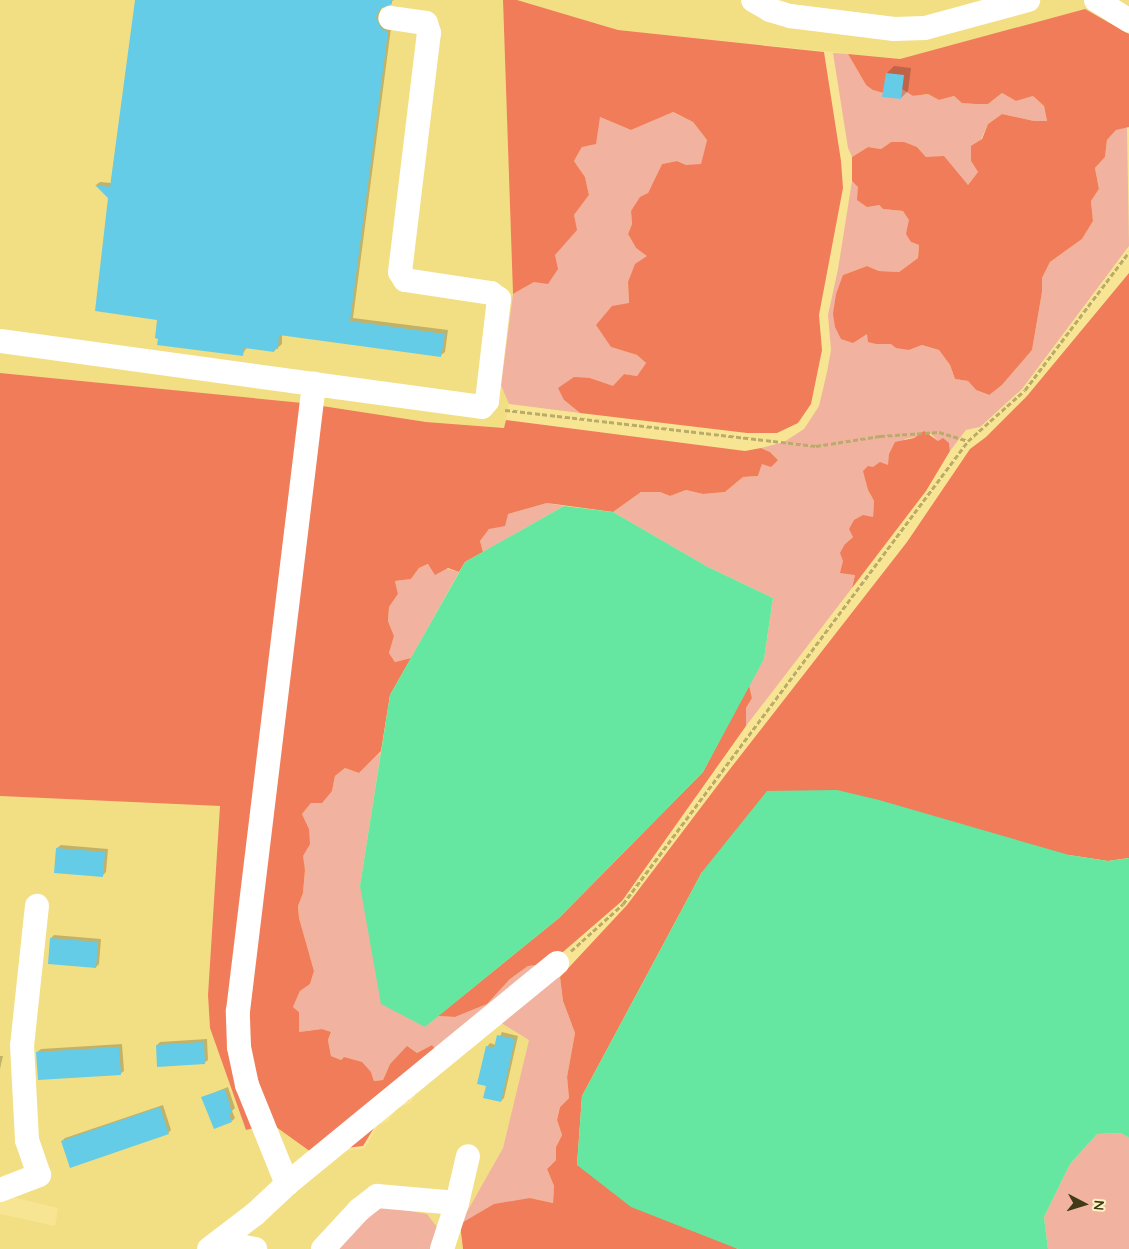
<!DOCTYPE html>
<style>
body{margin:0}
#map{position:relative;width:1129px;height:1249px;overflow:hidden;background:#f7e594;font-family:Quicksand,sans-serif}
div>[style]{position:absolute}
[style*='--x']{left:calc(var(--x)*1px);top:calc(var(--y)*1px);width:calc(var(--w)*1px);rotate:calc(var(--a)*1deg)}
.built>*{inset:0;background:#f2df84}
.green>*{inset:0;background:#f1b3a0}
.forest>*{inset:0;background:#f17c59}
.water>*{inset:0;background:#65e7a2}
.shadow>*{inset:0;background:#0003}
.building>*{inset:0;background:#65cce7}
.path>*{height:3px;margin-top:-1.5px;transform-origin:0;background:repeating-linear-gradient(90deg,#baab6a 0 5px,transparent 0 7.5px)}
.minor>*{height:24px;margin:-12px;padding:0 12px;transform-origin:12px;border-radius:12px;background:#fff}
span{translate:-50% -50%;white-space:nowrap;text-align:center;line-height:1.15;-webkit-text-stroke:4px #fdf3c3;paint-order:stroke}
.north{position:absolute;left:1059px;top:1179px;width:50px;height:50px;-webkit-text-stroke:4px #fdf3c3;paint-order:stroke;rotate:95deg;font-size:14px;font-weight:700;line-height:20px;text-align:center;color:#413a18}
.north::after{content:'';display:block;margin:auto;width:18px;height:22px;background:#413a18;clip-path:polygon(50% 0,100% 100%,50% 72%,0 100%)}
</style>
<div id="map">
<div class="built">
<div style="clip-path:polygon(0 0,503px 0,513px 294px,501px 385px,509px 400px,505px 428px,426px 422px,303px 403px,0 373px)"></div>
<div style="clip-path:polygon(517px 0,1129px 0,1129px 34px,1085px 10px,900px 59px,618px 30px)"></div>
<div style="clip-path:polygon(0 796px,220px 806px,208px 995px,210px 1028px,246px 1130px,272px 1124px,339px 1152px,365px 1148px,378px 1125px,388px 1121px,397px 1108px,410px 1103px,417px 1092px,493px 1018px,529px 1040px,503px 1148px,460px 1224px,463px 1249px,0 1249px,0 1214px,55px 1226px,58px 1208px,0 1194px)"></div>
</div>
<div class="green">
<div style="clip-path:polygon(833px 53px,848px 54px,866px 85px,900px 88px,913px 96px,928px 94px,939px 100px,954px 96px,963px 103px,975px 104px,988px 104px,1002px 93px,1016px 101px,1033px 96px,1044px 106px,1047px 121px,1034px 121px,1002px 114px,988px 124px,971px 161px,978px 172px,968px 185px,959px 176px,926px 157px,917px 147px,891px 142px,881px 149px,868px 147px,852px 157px,848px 148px)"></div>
<div style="clip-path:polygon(672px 112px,693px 122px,707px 140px,701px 165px,686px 165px,677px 161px,662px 164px,648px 193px,631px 211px,632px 224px,628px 234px,636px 248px,648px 256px,628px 282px,629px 303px,611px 347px,637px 355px,646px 363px,637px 376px,624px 374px,613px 387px,590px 378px,564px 400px,580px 413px,509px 404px,501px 385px,513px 294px,534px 282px,555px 255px,574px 215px,589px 195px,585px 177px,574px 161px,600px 117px,631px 130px)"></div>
<div style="clip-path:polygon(1127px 126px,1129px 246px,1022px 389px,980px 427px,966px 430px,950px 451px,949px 443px,938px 441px,931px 434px,905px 439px,889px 465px,866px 479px,868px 490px,874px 501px,873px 518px,845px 544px,855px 575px,852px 588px,746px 726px,746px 708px,752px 698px,749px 685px,764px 659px,773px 598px,708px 567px,613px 512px,641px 492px,660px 492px,670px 496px,686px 490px,703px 494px,725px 492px,743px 477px,758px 476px,762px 464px,778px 460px,770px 452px,761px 448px,784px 442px,804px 429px,819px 406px,827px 372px,831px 350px,828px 315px,838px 269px,852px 181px,883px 209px,903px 211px,910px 220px,911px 242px,919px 245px,918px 258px,899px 272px,879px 271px,867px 266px,843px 275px,867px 333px,876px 344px,892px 344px,909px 350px,922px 345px,939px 350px,950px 365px,955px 379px,968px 381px,976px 390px,988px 395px,1002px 385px,1032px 350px,1042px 292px,1042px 278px,1050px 262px,1082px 239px,1093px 221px,1091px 201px,1099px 189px,1095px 168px,1105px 157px,1107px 140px,1116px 130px)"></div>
<div style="clip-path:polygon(547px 503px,564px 506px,483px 552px,480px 541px,489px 529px,508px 514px)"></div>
<div style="clip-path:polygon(429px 564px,459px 572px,411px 658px,395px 662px,389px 653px,394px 636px,388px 621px,389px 607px,398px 594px,395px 581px,411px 579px,419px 568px)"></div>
<div style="clip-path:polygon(381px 752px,360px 886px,425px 1027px,438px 1016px,455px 1017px,487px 1004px,510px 979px,528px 966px,549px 964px,424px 1068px,432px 1045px,417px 1053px,407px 1047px,390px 1064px,383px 1080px,374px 1081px,371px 1072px,352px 1060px,344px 1057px,341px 1060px,331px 1056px,328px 1040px,331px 1033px,322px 1029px,299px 1032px,299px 1012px,293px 1007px,300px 991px,310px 984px,314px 971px,299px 918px,298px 905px,303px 893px,305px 870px,302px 856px,309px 829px,302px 814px,311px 803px,332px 791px,335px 776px,345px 768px,359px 773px)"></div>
<div style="clip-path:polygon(560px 977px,563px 1001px,575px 1033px,567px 1077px,569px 1098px,560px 1107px,557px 1120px,562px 1135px,556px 1147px,556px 1160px,547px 1169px,554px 1186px,553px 1203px,530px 1198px,460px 1224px,503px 1148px,529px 1040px,493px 1018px,552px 979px)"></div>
<div style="clip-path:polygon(1121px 1133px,1129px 1138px,1129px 1249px,1048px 1249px,1044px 1217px,1070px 1164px,1097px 1134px)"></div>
<div style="clip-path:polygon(380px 1206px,427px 1214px,437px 1227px,432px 1249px,339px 1249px,369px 1212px)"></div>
</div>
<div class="forest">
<div style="clip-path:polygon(503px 0,517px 0,618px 30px,824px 52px,841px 161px,843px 188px,819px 315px,822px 350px,811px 404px,798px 423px,777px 433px,747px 433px,580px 413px,564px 400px,558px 388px,574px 377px,590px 378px,613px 386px,624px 374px,637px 376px,646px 363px,637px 355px,611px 347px,596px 325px,612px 306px,629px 303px,628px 282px,635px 264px,647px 256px,636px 248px,628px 234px,632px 224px,631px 211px,640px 197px,648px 193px,662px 164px,677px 161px,686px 165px,701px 164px,707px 140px,693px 122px,673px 112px,631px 130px,600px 117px,596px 144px,582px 147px,574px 161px,585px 177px,589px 195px,574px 215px,577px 230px,555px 255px,558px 269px,548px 284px,534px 282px,513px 294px)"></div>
<div style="clip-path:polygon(1085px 9px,1129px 34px,1129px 127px,1116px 130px,1107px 140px,1105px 157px,1095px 168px,1099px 189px,1091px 201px,1093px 221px,1082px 239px,1050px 262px,1042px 278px,1042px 292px,1032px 350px,1002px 385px,989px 395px,976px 390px,968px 381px,955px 379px,950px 365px,939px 350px,922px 345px,909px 350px,896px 348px,891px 344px,876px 344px,868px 342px,867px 334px,853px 343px,841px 339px,835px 327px,833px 314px,836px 294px,843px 275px,867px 266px,879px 271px,899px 272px,918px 258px,919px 245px,911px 242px,906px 234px,909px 220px,903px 211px,883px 209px,879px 205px,867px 207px,857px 200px,858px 187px,852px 181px,852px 157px,868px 147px,881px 149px,891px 142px,904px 142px,917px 147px,926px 157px,944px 156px,968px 185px,978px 172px,971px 161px,971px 146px,982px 139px,988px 124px,1002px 114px,1034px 121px,1047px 121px,1044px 106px,1033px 96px,1016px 101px,1002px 93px,988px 104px,975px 104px,962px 103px,954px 96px,939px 100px,928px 94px,913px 96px,900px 88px,884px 93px,873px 90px,866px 85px,848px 54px,900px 59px)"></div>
<div style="clip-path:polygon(1129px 273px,1129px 858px,1108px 861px,1069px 855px,702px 872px,582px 1096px,577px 1165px,738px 1249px,463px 1249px,460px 1224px,494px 1204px,530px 1198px,553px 1203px,554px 1186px,547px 1169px,556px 1160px,556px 1147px,562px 1135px,557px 1120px,560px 1107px,569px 1098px,567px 1077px,575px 1033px,563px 1001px,560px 977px,627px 905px,730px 769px,907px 542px,970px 449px,986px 437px,1027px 396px)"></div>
<div style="clip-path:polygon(0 373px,303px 403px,426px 422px,504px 428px,506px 420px,745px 451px,761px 448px,770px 452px,778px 460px,771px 467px,762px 464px,758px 476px,743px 477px,725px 492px,703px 494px,686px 490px,670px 496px,660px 492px,641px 492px,613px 512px,547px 503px,508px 514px,505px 526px,489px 529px,480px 541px,483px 552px,465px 562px,459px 572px,448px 568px,435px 575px,428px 564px,419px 568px,411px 579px,395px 581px,398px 594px,389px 607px,388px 621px,394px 636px,389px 653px,395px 662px,411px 658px,390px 695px,381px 751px,359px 773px,345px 768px,335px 776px,332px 791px,322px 803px,311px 803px,302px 814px,309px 829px,310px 844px,303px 856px,305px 870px,303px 893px,298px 906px,299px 918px,314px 971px,310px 984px,300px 991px,293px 1007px,299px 1012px,299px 1032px,322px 1029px,331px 1032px,328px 1040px,331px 1056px,341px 1060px,344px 1057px,362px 1062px,371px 1072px,374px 1081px,383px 1080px,390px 1064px,407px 1046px,417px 1053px,432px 1045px,435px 1049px,408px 1101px,401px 1101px,377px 1123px,363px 1146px,311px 1152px,272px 1124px,246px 1130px,210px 1028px,208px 995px,220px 806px,0 796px)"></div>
<div style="clip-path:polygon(924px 431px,938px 441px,943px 438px,949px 443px,950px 451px,926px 491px,852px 588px,855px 575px,840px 573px,843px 561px,840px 553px,845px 544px,853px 537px,849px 529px,854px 520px,863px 515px,873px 517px,874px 501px,868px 490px,863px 471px,868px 466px,873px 467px,880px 462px,888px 465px,889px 454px,895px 442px,914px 438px)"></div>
<div style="clip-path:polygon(749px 685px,752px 698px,746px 708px,746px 726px,622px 901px,549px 964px,528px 966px,510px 979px,487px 1004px,455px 1017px,438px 1016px,559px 918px,703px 772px)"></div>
</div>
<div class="water">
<div style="clip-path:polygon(564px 506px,613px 512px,708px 567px,773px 598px,764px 659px,703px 772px,559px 918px,425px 1027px,381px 1004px,360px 886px,390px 695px,465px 562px)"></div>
<div style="clip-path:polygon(837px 790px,879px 800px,1069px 855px,1108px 861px,1129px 858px,1129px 1138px,1121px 1133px,1097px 1134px,1070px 1164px,1044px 1217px,1048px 1249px,738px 1249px,631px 1207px,577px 1165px,582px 1096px,702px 872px,767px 791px)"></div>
</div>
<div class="shadow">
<div style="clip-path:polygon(136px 0,394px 0,382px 7px,380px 12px,385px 25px,391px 28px,353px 318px,448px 330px,445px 352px,441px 355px,282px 334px,282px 344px,274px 351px,247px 347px,242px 355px,159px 319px,110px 197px,96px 185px,100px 182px,111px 183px)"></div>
<div style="clip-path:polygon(894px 66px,911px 68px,908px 91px,901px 98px,887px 73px)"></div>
<div style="clip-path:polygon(61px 845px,108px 849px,106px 872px,103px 875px,57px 848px)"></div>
<div style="clip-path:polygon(54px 935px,101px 939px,99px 964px,96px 967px,51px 938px)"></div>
<div style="clip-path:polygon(502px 1032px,518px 1036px,504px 1098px,501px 1101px,488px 1085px,487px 1047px,490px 1043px,496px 1045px)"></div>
<div style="clip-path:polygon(207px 1039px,208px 1060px,204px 1063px,157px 1045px,160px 1042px)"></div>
<div style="clip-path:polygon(122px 1044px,124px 1071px,120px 1074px,37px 1052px,41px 1049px)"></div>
<div style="clip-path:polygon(0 1056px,3px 1056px,0 1069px)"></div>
<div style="clip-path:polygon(228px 1087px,235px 1108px,232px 1111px,235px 1118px,232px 1121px,203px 1097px)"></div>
<div style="clip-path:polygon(163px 1105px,171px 1130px,168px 1133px,62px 1141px,65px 1138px)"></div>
</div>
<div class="building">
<div style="clip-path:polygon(135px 0,392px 0,392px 4px,380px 9px,376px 17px,381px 28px,388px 32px,350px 321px,445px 334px,441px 357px,279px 335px,278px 349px,275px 348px,274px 352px,244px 348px,243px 356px,157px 345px,158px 339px,155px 338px,157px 320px,95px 311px,108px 198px,95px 185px,110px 187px)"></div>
<div style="clip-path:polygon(886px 73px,904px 75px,901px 99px,882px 97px)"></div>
<div style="clip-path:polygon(56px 848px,105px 852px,103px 877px,54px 873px)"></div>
<div style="clip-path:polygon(50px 938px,98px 942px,96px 968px,48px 964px)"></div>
<div style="clip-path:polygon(497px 1035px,515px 1039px,501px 1102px,483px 1098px,486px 1086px,477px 1084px,486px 1046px,494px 1048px)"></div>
<div style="clip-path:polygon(204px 1042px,205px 1064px,157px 1067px,156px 1045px)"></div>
<div style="clip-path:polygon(119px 1047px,121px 1075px,38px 1080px,36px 1052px)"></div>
<div style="clip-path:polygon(225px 1089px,232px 1113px,229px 1114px,232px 1122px,214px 1129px,201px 1097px)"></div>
<div style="clip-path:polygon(160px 1107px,169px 1134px,70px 1168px,61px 1141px)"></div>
</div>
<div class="path">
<div style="--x:505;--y:410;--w:313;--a:6.6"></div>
<div style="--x:816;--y:446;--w:65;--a:-8.9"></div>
<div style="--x:880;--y:436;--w:59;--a:-3.9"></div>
<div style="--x:939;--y:432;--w:30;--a:17"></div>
<div style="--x:968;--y:441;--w:76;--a:-41.8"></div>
<div style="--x:1025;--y:390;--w:173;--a:-53"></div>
<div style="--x:571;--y:951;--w:70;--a:-42.1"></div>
<div style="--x:623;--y:904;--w:577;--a:-53.31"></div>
</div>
<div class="minor">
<div style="--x:753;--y:0;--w:20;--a:30"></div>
<div style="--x:770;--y:10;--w:21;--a:17"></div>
<div style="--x:790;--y:16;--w:105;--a:7.1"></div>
<div style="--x:894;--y:29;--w:31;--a:-2"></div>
<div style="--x:925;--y:28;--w:107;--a:-15.2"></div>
<div style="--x:1096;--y:0;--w:39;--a:32"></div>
<div style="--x:0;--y:341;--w:486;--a:7.8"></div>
<div style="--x:482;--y:407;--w:8;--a:-50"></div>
<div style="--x:487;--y:401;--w:103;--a:-83.3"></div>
<div style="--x:499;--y:299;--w:10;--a:-143"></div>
<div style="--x:491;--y:293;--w:87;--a:-171.4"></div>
<div style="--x:405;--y:280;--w:9;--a:-122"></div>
<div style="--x:400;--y:272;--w:241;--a:-83.1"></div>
<div style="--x:429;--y:33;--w:10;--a:-107"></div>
<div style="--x:426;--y:23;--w:36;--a:-172"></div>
<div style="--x:287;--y:1184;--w:107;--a:-112"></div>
<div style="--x:247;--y:1085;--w:39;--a:-102"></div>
<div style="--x:239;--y:1047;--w:36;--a:-92"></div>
<div style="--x:238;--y:1011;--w:632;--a:-83.09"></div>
<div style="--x:0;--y:1190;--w:42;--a:-21"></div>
<div style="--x:39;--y:1175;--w:37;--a:-109"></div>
<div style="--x:27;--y:1140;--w:94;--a:-93"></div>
<div style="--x:22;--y:1046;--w:141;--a:-83.9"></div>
<div style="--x:219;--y:1242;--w:37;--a:11"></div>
<div style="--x:209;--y:1249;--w:58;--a:-37.3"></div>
<div style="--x:255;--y:1214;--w:44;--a:-43.2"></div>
<div style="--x:287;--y:1184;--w:349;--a:-39.3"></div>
<div style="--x:323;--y:1249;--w:53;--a:-47.3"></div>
<div style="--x:359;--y:1210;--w:23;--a:-38"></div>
<div style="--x:377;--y:1196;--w:80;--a:5"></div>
<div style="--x:442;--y:1249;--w:48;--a:-71.9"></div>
<div style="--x:457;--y:1203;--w:48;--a:-76.8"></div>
</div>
<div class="north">N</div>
</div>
